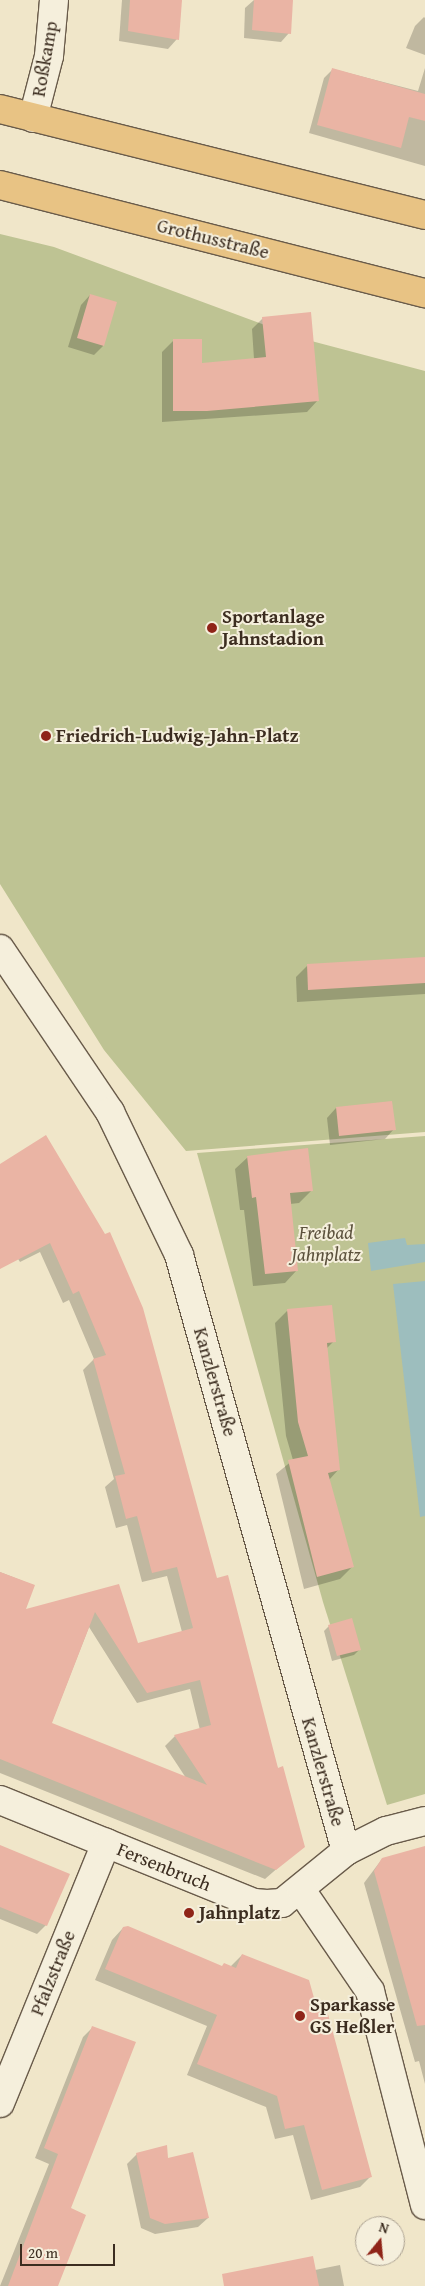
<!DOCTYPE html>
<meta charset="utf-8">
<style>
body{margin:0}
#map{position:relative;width:425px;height:2286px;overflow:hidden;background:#f0e6c9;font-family:"Gentium Book Plus",serif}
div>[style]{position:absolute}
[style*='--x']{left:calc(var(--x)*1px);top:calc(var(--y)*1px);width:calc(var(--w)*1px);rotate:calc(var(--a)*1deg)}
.green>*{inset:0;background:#bec393}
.water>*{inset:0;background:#9dbebe}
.shadow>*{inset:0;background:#0003}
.building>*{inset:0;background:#eab4a4}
.roads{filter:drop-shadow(1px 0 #695b4a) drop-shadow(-1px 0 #695b4a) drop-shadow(0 1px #695b4a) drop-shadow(0 -1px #695b4a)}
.minor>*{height:28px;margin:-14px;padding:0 14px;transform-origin:14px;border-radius:14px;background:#f5efdc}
.major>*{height:28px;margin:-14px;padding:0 14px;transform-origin:14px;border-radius:14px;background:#e8c384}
.dots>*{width:14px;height:14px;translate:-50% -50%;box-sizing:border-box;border:2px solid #f5efdc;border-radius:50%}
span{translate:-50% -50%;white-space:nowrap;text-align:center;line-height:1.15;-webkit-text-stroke:4px #f5efdc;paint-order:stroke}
.street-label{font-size:19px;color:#3c2d20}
.poi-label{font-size:19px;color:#3c2d20;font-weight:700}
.left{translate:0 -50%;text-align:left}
.park-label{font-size:19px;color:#5c523d;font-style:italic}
.north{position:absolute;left:355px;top:2216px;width:50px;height:50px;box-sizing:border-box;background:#f5efdc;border:1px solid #aba191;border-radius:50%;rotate:17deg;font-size:14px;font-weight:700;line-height:20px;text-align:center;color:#3c2d20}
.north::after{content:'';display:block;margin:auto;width:18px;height:22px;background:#8f2418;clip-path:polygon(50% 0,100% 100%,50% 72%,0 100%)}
.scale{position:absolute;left:20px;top:2244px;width:95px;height:22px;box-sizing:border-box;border:2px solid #3c2d20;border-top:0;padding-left:6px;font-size:15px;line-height:18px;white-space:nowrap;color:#3c2d20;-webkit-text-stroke:4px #f5efdc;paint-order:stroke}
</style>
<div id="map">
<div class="green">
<div style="clip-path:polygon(0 234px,54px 247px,300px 338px,425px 371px,425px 1132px,186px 1151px,104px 1050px,0 884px)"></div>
<div style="clip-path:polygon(425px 1136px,425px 1794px,387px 1805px,323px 1602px,197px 1153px)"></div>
</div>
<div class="water">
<div style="clip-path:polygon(405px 1238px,407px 1245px,425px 1244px,425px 1262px,371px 1271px,368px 1243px)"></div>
<div style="clip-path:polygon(425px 1281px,425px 1516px,420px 1517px,393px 1284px)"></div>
</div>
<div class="shadow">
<div style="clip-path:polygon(122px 0,181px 0,177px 39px,168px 49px,119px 41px)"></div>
<div style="clip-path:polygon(254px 0,292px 0,289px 33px,281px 42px,244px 38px,245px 8px)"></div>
<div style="clip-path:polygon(424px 17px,425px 18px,425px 55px,406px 48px,415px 26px)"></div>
<div style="clip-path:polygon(425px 68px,425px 166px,309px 133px,324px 78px,333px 69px,418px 91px)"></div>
<div style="clip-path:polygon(90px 295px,103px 346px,94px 355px,68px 347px,81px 305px)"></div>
<div style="clip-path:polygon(263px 318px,318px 400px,307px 412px,162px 422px,162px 352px,174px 340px,201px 364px,254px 359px,252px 329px)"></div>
<div style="clip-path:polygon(425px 958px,425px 994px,297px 1002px,296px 977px,308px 965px)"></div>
<div style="clip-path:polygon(336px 1108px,394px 1129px,385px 1139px,330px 1145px,327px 1118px)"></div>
<div style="clip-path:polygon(evenodd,45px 1137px,216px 1579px,303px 1846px,265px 1879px,0 1773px,0 1572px,33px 1585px,25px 1611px,118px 1586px,137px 1644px,182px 1632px,167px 1576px,142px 1582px,127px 1525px,116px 1528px,105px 1487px,114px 1479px,83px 1370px,94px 1359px,69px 1300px,63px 1303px,40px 1252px,20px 1262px,0 1230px,0 1166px,45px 1137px,89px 1627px,137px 1703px,190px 1689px,200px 1730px,175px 1736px,165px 1746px,186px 1778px,51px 1724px,89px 1627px)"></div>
<div style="clip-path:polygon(248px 1157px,312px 1190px,299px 1203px,290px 1204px,297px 1270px,285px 1283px,253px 1286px,244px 1210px,240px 1210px,235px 1169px)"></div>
<div style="clip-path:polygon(287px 1311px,334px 1341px,326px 1349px,339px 1469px,329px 1480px,352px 1567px,340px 1579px,304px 1589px,276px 1474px,293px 1460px,286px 1436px,275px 1323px)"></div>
<div style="clip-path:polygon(329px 1626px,359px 1650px,354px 1655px,332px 1661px,324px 1631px)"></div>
<div style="clip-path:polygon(0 1847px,46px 1925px,37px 1934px,0 1919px)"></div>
<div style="clip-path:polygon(425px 1847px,425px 2084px,419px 2061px,415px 2062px,364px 1883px,382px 1859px)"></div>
<div style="clip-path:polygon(123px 1928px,221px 1967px,231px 1966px,242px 1955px,315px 2007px,371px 2176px,360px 2187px,311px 2200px,293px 2135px,275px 2139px,266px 2107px,187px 2075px,207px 2026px,95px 1980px,112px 1940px)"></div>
<div style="clip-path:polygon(93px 2027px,57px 2286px,0 2286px,49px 2164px,35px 2158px,83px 2037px)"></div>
<div style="clip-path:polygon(137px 2154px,167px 2160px,208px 2218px,198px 2227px,155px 2234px,141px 2228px,127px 2164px)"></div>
<div style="clip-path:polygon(340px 2265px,344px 2286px,251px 2286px,315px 2270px)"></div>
</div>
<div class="building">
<div style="clip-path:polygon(130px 0,182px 0,179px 40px,128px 31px)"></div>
<div style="clip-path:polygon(254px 0,293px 0,291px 34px,252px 30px)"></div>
<div style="clip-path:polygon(332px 68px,425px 94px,425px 121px,409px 117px,401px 148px,317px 125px)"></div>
<div style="clip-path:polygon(90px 294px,117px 302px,104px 346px,77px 338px)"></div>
<div style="clip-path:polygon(311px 312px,319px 401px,207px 411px,173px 411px,173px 339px,202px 339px,202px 363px,266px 357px,262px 317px)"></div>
<div style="clip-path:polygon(425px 957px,425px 983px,308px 990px,307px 964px)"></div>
<div style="clip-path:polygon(392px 1101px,396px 1130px,339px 1136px,336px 1107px)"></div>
<div style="clip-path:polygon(evenodd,46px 1135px,105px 1234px,110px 1232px,143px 1308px,217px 1578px,228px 1575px,278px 1768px,283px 1766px,305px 1847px,276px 1870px,0 1759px,0 1572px,35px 1585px,26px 1609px,119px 1584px,138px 1643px,193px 1628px,177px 1567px,152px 1573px,137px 1516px,126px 1519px,115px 1476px,125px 1474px,93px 1359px,106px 1355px,79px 1291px,73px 1294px,50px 1243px,0 1269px,0 1164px,46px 1135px,95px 1612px,147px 1693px,200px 1680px,211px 1725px,174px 1735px,207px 1785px,52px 1723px,95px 1612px)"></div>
<div style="clip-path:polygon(308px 1148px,313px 1191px,290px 1193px,298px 1271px,265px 1274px,256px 1197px,252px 1198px,247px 1156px)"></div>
<div style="clip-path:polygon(332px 1305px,336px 1342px,327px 1343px,340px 1470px,328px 1473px,354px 1567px,317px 1577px,288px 1460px,308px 1456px,298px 1422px,287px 1309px)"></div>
<div style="clip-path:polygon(352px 1618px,361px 1650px,337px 1656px,328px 1625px)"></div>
<div style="clip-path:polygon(0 1845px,70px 1874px,47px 1926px,0 1907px)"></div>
<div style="clip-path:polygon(425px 1846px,425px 2025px,417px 2026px,374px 1871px,382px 1858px)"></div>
<div style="clip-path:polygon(128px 1926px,222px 1966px,224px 1963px,236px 1968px,242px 1954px,309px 1980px,316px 2005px,325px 2003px,372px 2177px,322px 2190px,304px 2125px,285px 2129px,277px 2096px,197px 2064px,217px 2015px,105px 1969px,123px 1927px)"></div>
<div style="clip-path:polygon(92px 2026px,136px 2042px,71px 2208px,86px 2215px,58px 2286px,8px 2286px,58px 2154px,44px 2148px)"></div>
<div style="clip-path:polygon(167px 2145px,168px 2158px,193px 2152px,209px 2218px,165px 2224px,150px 2218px,136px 2153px)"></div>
<div style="clip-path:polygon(313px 2256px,319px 2286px,224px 2286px,222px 2274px)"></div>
</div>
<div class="roads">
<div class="minor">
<div style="--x:33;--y:118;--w:64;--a:-75.5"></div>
<div style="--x:49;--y:56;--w:56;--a:-84.9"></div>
<div style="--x:0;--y:949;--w:197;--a:56"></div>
<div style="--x:110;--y:1112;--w:159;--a:64.2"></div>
<div style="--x:179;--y:1255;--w:619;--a:74.35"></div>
<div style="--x:0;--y:1800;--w:274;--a:22.1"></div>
<div style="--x:254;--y:1903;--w:13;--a:4"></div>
<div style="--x:267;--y:1904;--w:15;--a:-4"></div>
<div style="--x:282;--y:1903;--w:82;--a:-39.1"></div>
<div style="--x:346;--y:1851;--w:45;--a:-26.6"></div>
<div style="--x:386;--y:1831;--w:40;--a:-14.4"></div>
<div style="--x:301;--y:1890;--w:122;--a:55.7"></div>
<div style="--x:370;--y:1991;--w:221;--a:75.6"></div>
<div style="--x:0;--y:2103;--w:281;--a:-67.8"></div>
</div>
<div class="major">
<div style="--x:0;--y:109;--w:438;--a:14"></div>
<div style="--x:0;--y:185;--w:439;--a:14.3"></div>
</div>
</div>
<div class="dots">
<div style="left:212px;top:628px;background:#8f2418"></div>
<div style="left:46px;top:736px;background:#8f2418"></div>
<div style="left:189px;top:1913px;background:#8f2418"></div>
<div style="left:300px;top:2016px;background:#8f2418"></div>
</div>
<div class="street-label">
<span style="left:45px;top:59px;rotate:-80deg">Roßkamp</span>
<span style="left:213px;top:239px;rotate:14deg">Grothusstraße</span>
<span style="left:215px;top:1382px;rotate:74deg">Kanzlerstraße</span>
<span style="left:323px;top:1772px;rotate:74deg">Kanzlerstraße</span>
<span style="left:164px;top:1867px;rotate:22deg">Fersenbruch</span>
<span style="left:53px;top:1973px;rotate:-68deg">Pfalzstraße</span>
</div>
<div class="poi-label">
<span class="left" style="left:222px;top:628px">Sportanlage<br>Jahnstadion</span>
<span class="left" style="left:56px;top:736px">Friedrich-Ludwig-Jahn-Platz</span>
<span class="left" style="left:199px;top:1913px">Jahnplatz</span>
<span class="left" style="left:310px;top:2016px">Sparkasse<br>GS Heßler</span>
</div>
<div class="park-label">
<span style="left:326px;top:1244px">Freibad<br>Jahnplatz</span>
</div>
<div class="north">N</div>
<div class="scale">20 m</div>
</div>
